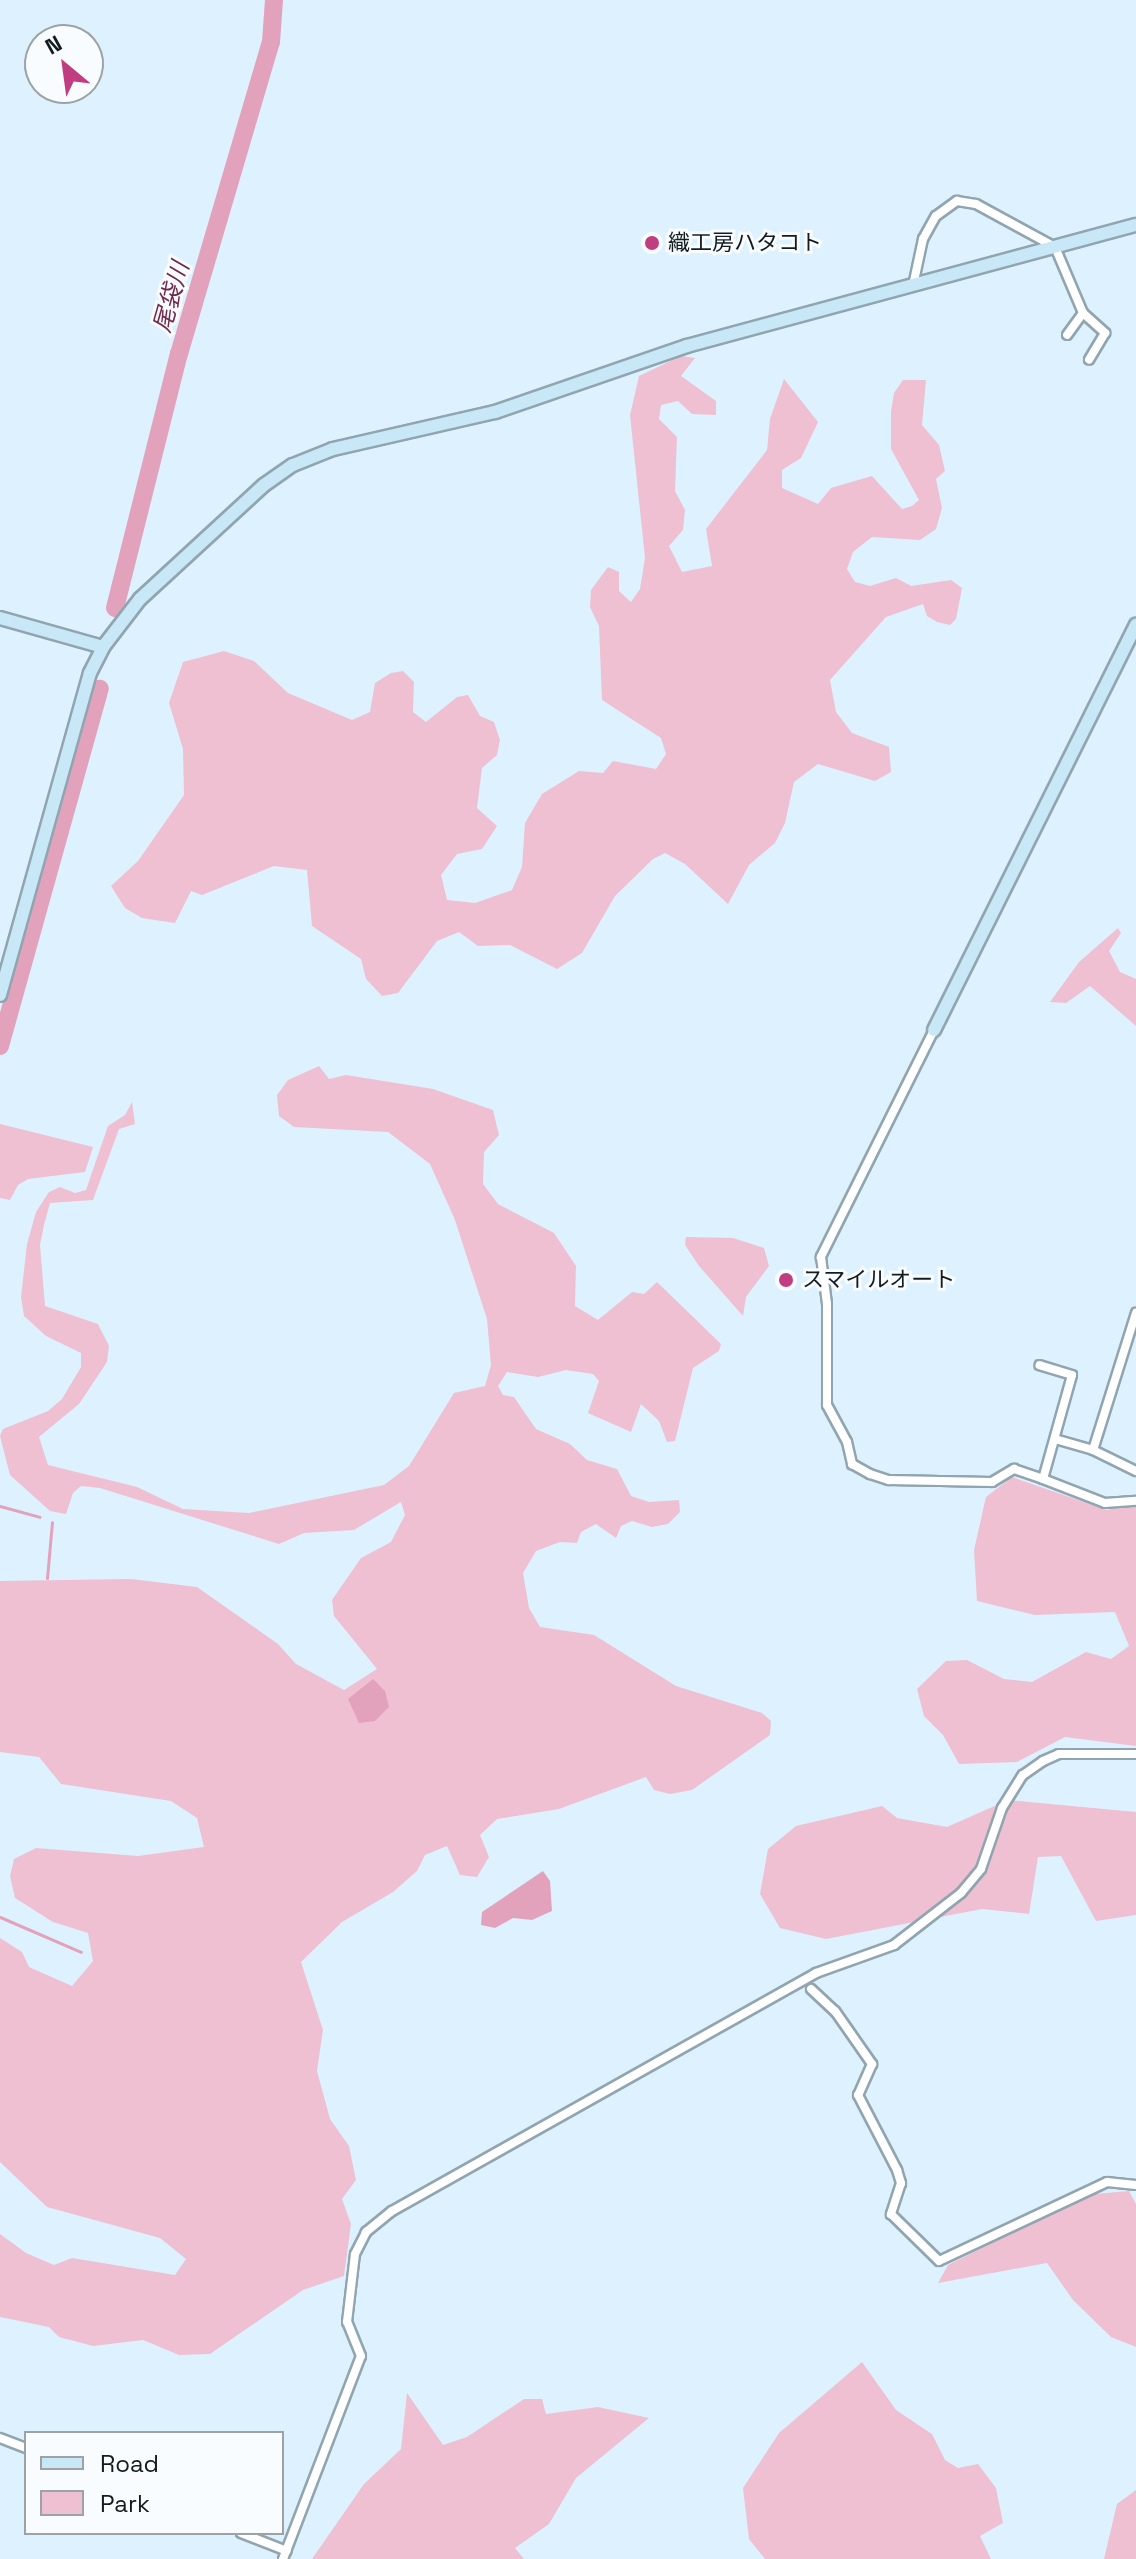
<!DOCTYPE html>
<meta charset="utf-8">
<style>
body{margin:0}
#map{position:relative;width:1136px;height:2559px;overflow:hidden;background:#ddf2fe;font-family:"Space Grotesk","Noto Sans JP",sans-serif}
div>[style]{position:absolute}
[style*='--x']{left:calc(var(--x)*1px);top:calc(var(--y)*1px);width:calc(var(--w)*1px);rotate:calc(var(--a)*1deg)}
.green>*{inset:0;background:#eec0d2}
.water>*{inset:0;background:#e2a2bc}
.stream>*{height:3px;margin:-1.5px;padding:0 1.5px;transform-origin:1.5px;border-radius:1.5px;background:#e2a2bc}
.river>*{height:18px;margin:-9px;padding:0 9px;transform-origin:9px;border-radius:9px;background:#e2a2bc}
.roads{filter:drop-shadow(2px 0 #91a5b0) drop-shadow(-2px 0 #91a5b0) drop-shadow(0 2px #91a5b0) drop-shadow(0 -2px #91a5b0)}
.street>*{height:8px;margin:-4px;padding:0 4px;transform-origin:4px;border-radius:4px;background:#fff}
.secondary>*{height:12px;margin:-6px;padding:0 6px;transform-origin:6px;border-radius:6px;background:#c8e8f7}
.dots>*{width:22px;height:22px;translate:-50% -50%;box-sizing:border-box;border:4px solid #f8fcfe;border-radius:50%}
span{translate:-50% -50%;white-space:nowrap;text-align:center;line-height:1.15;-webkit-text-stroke:6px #f8fcfe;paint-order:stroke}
.poi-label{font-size:22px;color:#141c20}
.left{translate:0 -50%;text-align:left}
.water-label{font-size:24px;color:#73294e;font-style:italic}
.legend{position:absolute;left:24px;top:2431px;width:260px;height:104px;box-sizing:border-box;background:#f8fcfe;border:2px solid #9da2a5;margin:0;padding:10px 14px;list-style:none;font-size:24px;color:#141c20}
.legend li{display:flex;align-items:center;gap:16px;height:40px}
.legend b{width:40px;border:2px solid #9da2a5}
.north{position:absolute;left:24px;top:24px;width:80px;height:80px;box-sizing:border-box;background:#f8fcfe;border:2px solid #9da2a5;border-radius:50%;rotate:331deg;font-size:22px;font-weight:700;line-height:32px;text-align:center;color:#141c20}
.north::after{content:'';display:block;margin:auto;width:28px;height:36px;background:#c13d81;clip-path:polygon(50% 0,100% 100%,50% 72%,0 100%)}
</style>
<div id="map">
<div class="green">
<div style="clip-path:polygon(681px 356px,695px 358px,681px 376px,716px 401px,716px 415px,692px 414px,678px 401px,661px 405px,659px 419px,677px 437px,675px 491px,685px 510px,683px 530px,669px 546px,682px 572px,712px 566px,706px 529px,767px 450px,770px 419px,784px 379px,818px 422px,801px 458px,782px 470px,782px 488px,818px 504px,831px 488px,872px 476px,902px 509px,912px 506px,919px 500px,891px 449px,891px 412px,894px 393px,903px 380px,926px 380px,922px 425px,939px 445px,945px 471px,936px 479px,942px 508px,936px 529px,920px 540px,872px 537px,853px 552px,847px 569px,855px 582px,870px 586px,896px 578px,911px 586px,951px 580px,962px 588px,956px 619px,950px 625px,937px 622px,927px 616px,923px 604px,886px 617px,830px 680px,836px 712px,852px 733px,889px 747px,891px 772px,875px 781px,818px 764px,794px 782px,785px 823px,775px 843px,749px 865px,728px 904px,685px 864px,665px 853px,653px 859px,615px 896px,582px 953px,557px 969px,510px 945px,478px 946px,459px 932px,437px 941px,398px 993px,382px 996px,366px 979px,361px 959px,312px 926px,307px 870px,274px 866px,202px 895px,191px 891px,175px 923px,142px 918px,125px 908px,111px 886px,138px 861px,184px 795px,183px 749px,169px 703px,183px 662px,224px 651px,254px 661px,288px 693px,352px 720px,370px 712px,375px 683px,391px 673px,403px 671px,414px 682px,413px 712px,426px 722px,457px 697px,468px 695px,480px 716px,494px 722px,500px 740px,497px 755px,482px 768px,477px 808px,497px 826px,482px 849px,457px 854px,441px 875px,447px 900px,475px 903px,512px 890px,522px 867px,525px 823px,542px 794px,579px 771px,603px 773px,613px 761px,656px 769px,666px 754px,661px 738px,602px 700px,599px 626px,590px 607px,591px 590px,608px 567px,619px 572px,619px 591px,631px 602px,640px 589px,645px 558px,630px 415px,639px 376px)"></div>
<div style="clip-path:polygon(1118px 928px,1121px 933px,1109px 951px,1120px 972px,1136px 979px,1136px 1026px,1090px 986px,1066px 1003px,1050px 1002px,1079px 962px)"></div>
<div style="clip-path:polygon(319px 1066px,329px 1079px,346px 1075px,433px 1089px,493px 1110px,499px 1135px,484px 1152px,483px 1184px,498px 1204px,554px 1233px,576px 1266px,575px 1306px,598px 1320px,632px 1292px,644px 1294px,657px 1282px,721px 1344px,719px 1351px,693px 1368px,675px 1441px,667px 1442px,659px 1421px,641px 1404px,631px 1432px,588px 1413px,599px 1381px,593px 1374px,566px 1370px,538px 1377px,507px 1372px,498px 1386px,503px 1395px,514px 1397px,536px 1429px,570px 1444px,587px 1460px,617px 1469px,631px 1496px,649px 1502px,679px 1500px,680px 1512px,668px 1524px,652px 1527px,632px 1521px,621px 1526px,616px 1538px,596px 1524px,581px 1532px,577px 1543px,560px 1542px,536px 1551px,523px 1573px,529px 1608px,540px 1627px,594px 1635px,676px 1686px,762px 1713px,771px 1721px,770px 1735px,692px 1790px,670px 1794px,654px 1790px,646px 1777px,559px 1809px,497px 1819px,480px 1835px,489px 1857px,477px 1877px,460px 1875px,447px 1846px,425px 1855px,417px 1871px,393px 1892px,342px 1922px,301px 1962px,323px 2030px,317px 2071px,330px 2119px,349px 2146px,356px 2180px,342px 2199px,351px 2224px,344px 2276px,303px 2290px,210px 2354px,179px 2355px,143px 2340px,93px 2346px,59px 2337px,49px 2327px,0 2317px,0 2234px,26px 2253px,54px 2265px,72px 2258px,175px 2275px,186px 2259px,160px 2238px,47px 2207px,0 2162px,0 1938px,22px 1952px,29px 1967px,72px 1986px,93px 1961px,88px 1933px,53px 1922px,15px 1898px,10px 1876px,14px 1859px,36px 1848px,138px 1856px,204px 1847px,197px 1818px,171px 1801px,61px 1784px,39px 1757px,0 1752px,0 1581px,131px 1579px,197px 1587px,278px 1644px,296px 1664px,344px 1690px,377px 1669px,334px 1616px,332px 1600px,361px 1558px,391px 1542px,405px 1515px,401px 1502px,354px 1530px,304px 1533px,279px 1544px,100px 1488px,81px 1486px,73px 1493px,66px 1514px,50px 1511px,10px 1475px,0 1436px,3px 1429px,48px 1411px,62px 1399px,81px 1367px,81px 1353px,46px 1336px,24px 1316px,21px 1297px,27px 1244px,36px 1212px,49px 1192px,60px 1187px,75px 1193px,86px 1190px,108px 1126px,125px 1115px,132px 1102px,135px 1124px,119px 1129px,93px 1200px,50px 1203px,44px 1225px,40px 1245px,45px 1306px,98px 1324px,109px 1346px,107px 1362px,79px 1404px,39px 1437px,48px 1465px,137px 1487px,183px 1509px,249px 1513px,384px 1485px,409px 1466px,454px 1393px,485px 1386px,491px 1365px,487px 1319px,455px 1220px,430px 1164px,388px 1132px,294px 1127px,279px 1116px,277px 1095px,288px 1080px)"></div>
<div style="clip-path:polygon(0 1124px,93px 1147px,85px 1172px,28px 1179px,18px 1185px,10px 1200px,0 1198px)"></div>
<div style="clip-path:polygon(686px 1237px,733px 1238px,764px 1248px,769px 1266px,746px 1297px,743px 1316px,699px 1266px,685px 1245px)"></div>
<div style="clip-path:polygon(1012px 1477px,1107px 1510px,1136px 1504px,1136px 1746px,1065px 1737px,1017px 1762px,959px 1764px,943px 1735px,924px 1716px,917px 1689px,946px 1661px,967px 1660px,1004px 1679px,1032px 1682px,1086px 1652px,1111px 1659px,1129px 1646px,1115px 1612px,1035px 1615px,977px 1601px,974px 1550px,986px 1497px)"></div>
<div style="clip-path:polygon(1008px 1800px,1136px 1812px,1136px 1915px,1096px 1921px,1061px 1856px,1038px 1857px,1029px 1914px,982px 1909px,826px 1939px,780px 1928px,760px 1894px,768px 1849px,796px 1826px,882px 1806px,897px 1818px,947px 1827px)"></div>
<div style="clip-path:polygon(1129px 2191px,1136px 2204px,1136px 2347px,1111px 2337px,1073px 2300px,1047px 2263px,938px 2283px,948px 2265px,1051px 2214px,1095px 2194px)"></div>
<div style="clip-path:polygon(862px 2362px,896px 2410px,932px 2434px,945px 2460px,958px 2468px,978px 2464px,996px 2488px,1003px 2523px,980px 2536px,991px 2559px,765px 2559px,749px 2539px,743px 2488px,779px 2433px)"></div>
<div style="clip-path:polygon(407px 2393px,443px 2445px,467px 2437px,524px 2399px,542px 2399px,546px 2414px,598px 2407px,649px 2418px,576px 2478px,549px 2524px,515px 2548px,524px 2559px,312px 2559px,364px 2484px,401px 2449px)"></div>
<div style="clip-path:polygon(1136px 2490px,1136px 2559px,1104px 2559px,1117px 2504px)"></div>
</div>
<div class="water">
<div style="clip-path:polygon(373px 1679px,385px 1691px,389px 1707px,375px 1721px,359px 1723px,348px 1699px)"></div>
<div style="clip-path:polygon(543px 1871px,550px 1881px,552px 1911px,532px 1920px,513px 1918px,495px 1928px,481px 1925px,482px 1912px)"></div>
</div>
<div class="stream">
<div style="--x:0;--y:1506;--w:41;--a:15.4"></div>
<div style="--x:47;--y:1578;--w:56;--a:-84.9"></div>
<div style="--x:0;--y:1917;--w:88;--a:23.4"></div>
</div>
<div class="river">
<div style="--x:115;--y:608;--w:262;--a:-75.9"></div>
<div style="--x:179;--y:354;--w:325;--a:-73.6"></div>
<div style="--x:271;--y:42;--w:42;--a:-85.9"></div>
<div style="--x:0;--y:1046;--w:371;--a:-74.4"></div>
</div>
<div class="roads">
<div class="street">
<div style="--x:914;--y:281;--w:43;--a:-77.9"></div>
<div style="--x:923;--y:239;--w:26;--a:-61"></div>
<div style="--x:936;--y:216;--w:26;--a:-36"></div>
<div style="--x:957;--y:201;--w:19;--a:9"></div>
<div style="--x:976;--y:204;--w:90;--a:28.6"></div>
<div style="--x:1055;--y:247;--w:72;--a:67"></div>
<div style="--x:1083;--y:313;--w:27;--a:126"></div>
<div style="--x:1083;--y:313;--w:30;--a:42"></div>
<div style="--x:1105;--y:333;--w:31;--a:121"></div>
<div style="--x:934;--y:1030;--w:254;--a:116.5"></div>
<div style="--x:821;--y:1257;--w:47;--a:82.7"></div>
<div style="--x:827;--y:1304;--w:101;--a:90"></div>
<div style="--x:827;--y:1405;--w:42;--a:61.6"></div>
<div style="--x:847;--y:1442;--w:23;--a:77"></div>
<div style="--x:852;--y:1464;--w:21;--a:29"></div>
<div style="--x:870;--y:1474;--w:20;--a:18"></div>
<div style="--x:889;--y:1480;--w:103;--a:1.1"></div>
<div style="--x:992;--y:1482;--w:26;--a:-31"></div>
<div style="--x:1014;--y:1469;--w:31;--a:19"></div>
<div style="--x:1043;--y:1479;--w:108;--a:-74.4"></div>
<div style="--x:1072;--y:1375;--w:34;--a:-163"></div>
<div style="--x:1055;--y:1439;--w:40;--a:16"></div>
<div style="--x:1093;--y:1450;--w:48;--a:26"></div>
<div style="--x:1093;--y:1450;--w:144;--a:-72.6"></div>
<div style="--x:1043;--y:1479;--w:66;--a:21.2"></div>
<div style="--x:1105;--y:1503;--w:31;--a:-4"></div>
<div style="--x:811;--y:1989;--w:33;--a:43"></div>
<div style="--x:835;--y:2011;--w:65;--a:55.1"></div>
<div style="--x:872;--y:2064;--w:34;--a:114"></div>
<div style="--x:858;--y:2095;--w:85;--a:62.5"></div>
<div style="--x:897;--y:2170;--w:14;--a:73"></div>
<div style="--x:901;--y:2183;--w:33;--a:108"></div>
<div style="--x:891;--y:2214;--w:67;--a:44.4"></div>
<div style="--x:939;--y:2261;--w:186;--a:-25.2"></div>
<div style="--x:1107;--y:2182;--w:29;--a:6"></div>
<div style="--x:0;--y:2438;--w:28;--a:21"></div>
<div style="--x:241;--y:2533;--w:49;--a:21.4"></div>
<div style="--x:283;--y:2559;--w:217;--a:-69"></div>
<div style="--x:361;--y:2356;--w:37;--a:-112"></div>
<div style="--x:347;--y:2322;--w:68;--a:-83.3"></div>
<div style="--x:355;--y:2254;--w:25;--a:-63"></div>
<div style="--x:366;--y:2232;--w:33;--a:-39"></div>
<div style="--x:392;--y:2211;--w:486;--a:-29.3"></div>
<div style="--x:816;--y:1973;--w:83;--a:-19.7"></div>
<div style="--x:894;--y:1945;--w:85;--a:-37.8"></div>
<div style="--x:961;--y:1893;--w:31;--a:-50"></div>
<div style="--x:981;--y:1869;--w:65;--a:-71"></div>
<div style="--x:1002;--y:1808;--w:39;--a:-58"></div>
<div style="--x:1023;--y:1775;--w:24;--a:-35"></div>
<div style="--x:1043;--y:1761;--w:17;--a:-24"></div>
<div style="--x:1059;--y:1754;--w:77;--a:0"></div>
</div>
<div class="secondary">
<div style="--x:0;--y:618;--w:107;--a:15.7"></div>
<div style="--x:0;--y:995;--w:334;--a:-74.4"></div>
<div style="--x:90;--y:673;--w:29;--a:-63"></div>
<div style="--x:103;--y:647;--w:61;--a:-52.4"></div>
<div style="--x:140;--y:599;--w:168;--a:-42.6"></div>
<div style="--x:264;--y:485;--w:35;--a:-35"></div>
<div style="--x:293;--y:465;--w:43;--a:-21.8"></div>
<div style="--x:333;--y:449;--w:166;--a:-12.9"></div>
<div style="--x:495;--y:412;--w:203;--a:-19"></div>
<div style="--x:687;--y:346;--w:465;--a:-15.1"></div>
<div style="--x:934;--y:1030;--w:453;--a:-63.5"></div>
</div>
</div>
<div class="dots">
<div style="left:652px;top:243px;background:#c13d81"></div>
<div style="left:786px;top:1280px;background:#c13d81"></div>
</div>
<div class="poi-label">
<span class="left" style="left:668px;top:243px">織工房ハタコト</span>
<span class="left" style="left:802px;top:1280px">スマイルオート</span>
</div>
<div class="water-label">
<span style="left:171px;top:297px;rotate:-74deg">尾袋川</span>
</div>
<ul class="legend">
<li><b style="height:10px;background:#c8e8f7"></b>Road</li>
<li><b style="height:22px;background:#eec0d2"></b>Park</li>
</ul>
<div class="north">N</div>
</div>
